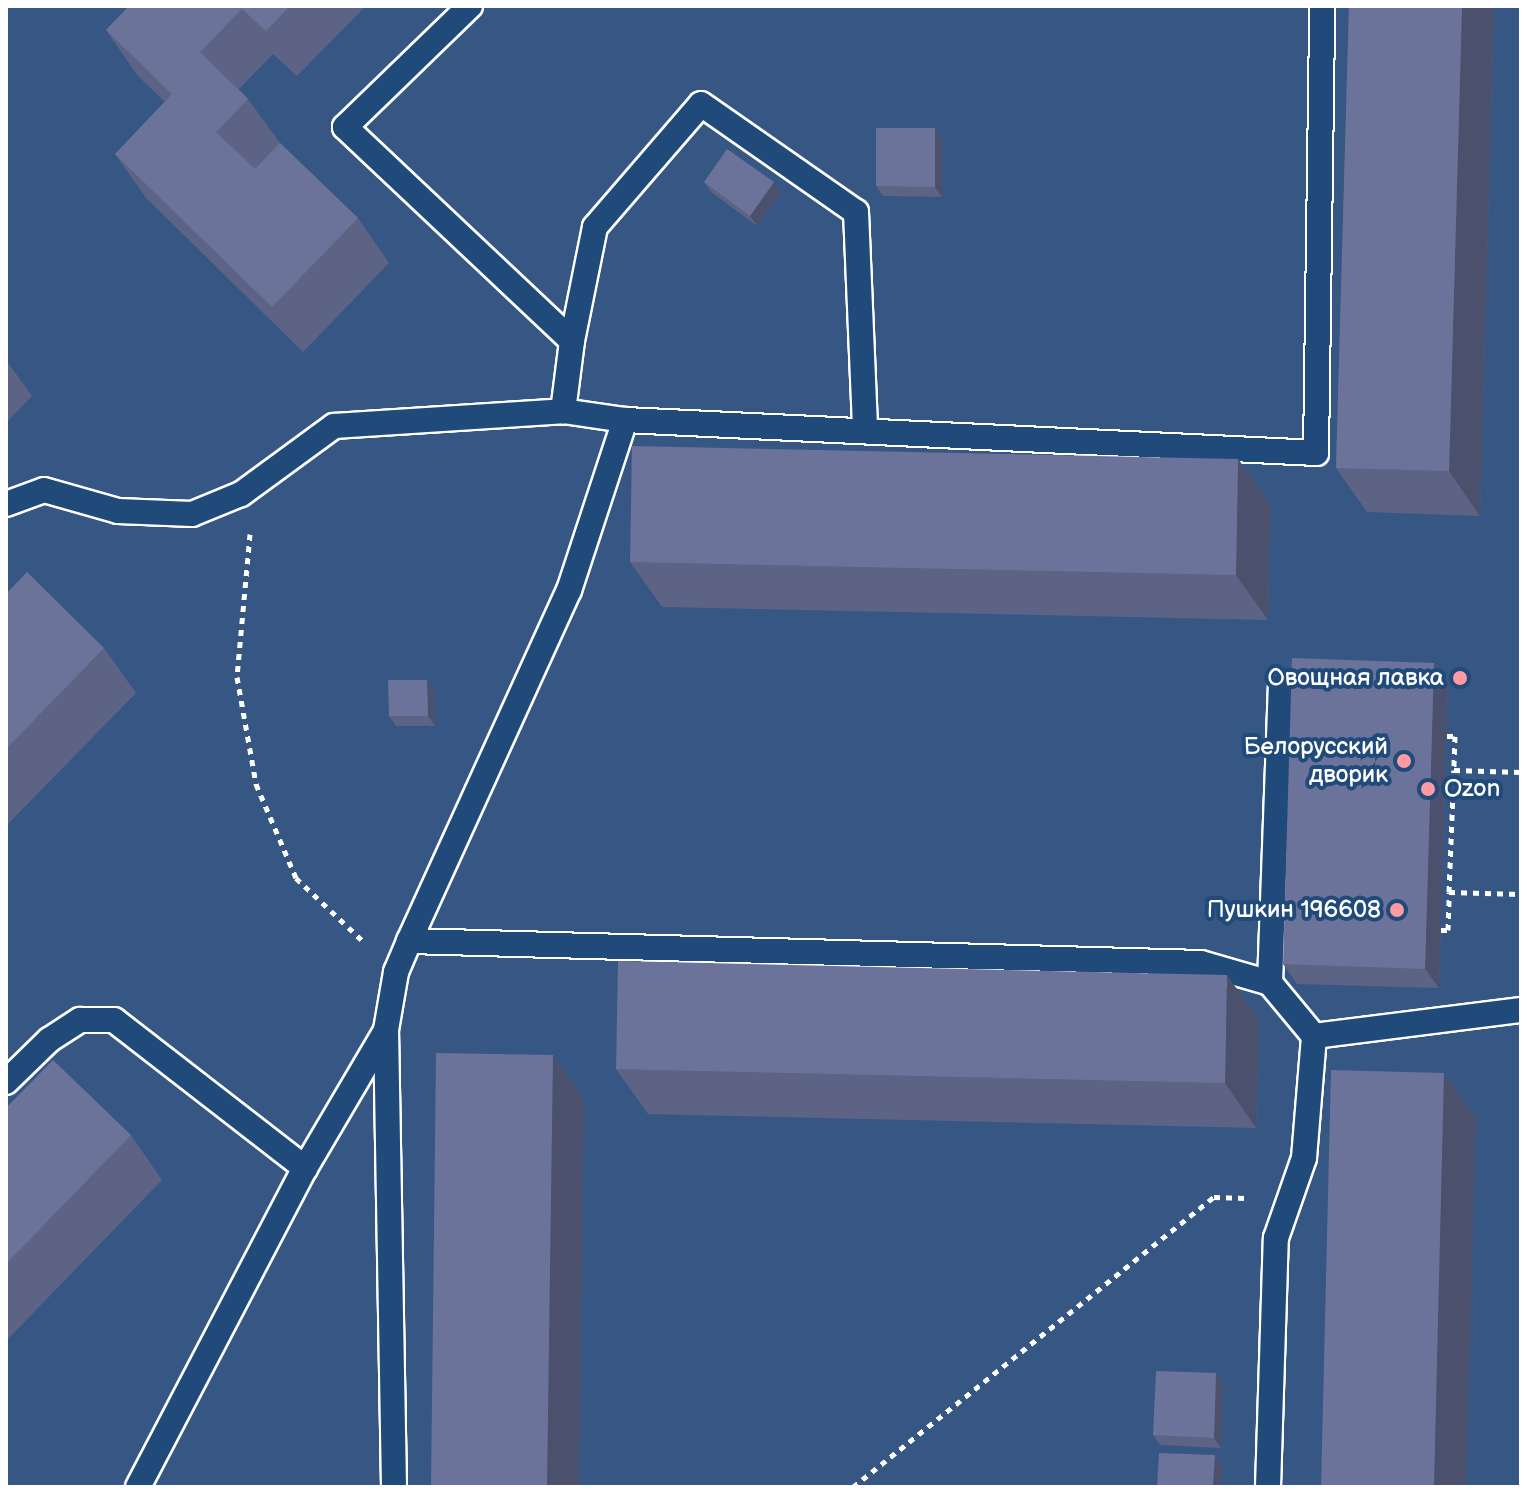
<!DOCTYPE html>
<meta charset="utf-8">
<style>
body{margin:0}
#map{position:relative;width:1527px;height:1493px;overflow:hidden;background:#365684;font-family:"Balsamiq Sans",sans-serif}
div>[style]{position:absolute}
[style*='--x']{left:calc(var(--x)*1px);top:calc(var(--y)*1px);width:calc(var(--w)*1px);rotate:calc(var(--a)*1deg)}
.path>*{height:5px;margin-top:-2.5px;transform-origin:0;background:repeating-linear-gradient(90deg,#fff 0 6px,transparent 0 12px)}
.roads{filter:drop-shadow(2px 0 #fff) drop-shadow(-2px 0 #fff) drop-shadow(0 2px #fff) drop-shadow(0 -2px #fff)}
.lane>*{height:24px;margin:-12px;padding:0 12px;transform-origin:12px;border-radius:12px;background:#1f4a7a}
.wall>*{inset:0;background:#5c6385}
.shaded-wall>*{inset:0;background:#4b506c}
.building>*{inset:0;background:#6b739b}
.dots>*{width:22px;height:22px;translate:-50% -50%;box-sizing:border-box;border:4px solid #1f4a7a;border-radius:50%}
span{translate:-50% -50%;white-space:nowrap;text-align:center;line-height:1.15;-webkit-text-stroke:8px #1f4a7a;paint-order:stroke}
.poi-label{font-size:24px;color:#fff}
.right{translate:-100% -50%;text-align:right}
.left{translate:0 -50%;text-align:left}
.frame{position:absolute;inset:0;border:8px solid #fff;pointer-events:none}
</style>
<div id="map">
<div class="path">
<div style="--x:250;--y:534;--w:144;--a:95.2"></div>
<div style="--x:237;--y:677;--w:109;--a:79.9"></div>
<div style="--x:256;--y:784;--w:102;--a:66.9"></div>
<div style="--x:296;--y:878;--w:95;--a:43.3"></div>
<div style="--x:1447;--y:736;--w:8;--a:0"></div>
<div style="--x:1455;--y:736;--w:34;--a:92"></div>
<div style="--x:1454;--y:770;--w:67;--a:1.7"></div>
<div style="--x:1449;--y:892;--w:122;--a:-87.7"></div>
<div style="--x:1441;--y:930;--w:7;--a:0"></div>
<div style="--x:1448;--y:930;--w:38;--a:-88"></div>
<div style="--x:1449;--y:892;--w:71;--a:1.6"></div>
<div style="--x:853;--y:1487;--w:463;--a:-38.8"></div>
<div style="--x:1214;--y:1197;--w:32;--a:2"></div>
</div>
<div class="roads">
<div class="lane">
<div style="--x:470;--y:6;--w:174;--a:135.9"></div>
<div style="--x:345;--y:127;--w:312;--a:43.3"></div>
<div style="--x:572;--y:341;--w:71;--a:97.3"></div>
<div style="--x:572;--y:341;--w:116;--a:-78.6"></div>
<div style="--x:595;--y:227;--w:162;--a:-49.2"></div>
<div style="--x:701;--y:104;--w:189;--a:34.9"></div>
<div style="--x:856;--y:212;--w:216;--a:87.6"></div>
<div style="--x:625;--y:420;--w:692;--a:2.73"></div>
<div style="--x:1316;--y:453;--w:447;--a:-89.2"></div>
<div style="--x:6;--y:504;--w:40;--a:-20.2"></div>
<div style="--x:44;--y:490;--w:77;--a:15.8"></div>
<div style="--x:118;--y:511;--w:74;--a:2.3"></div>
<div style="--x:192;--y:514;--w:53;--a:-22.2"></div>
<div style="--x:241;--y:494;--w:115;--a:-36.2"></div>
<div style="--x:334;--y:426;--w:229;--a:-3.7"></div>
<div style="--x:563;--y:411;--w:63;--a:8.3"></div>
<div style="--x:625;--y:420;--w:179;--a:108.2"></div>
<div style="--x:569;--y:590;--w:386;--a:114.5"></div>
<div style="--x:1270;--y:983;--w:297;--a:-87.9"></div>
<div style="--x:6;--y:1082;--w:60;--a:-44.3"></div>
<div style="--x:49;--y:1040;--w:37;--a:-33"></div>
<div style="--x:80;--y:1020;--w:34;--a:0"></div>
<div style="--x:114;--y:1020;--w:242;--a:37.8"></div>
<div style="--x:138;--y:1487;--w:360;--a:-62.4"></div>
<div style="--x:305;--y:1168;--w:158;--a:-59.5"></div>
<div style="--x:394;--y:1487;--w:457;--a:-91"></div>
<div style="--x:386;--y:1030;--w:59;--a:-80.2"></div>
<div style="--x:396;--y:972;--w:34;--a:-67"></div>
<div style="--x:409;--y:941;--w:792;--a:1.59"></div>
<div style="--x:1201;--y:963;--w:72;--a:16.2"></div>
<div style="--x:1270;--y:983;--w:69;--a:50.3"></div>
<div style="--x:1314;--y:1036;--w:209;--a:-7.2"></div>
<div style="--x:1268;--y:1487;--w:249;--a:-88.2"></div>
<div style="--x:1276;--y:1238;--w:85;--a:-70.7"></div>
<div style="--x:1304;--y:1158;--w:122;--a:-85.3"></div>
</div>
</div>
<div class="wall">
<div style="clip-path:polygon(129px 6px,366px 6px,297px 76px,273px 54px,239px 89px,248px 99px,280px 143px,358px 218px,389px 263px,303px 352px,146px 198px,115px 154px,165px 102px,137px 75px,106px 30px)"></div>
<div style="clip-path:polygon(1349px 6px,1494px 6px,1480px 516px,1367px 512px,1336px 468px)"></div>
<div style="clip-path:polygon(942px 138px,942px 197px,883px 196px,876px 186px)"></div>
<div style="clip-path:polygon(704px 182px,781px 192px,757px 226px,711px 192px)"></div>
<div style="clip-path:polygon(6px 360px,32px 396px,6px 423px)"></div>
<div style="clip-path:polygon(1238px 459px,1270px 504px,1268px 620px,662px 607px,630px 562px)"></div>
<div style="clip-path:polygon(6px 594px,104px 648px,136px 693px,6px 826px)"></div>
<div style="clip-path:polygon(1434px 663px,1448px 682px,1439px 988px,1297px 984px,1283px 964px)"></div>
<div style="clip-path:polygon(434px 690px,435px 726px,396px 726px,389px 716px)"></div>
<div style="clip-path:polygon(1259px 1020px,1256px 1128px,648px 1114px,616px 1069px)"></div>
<div style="clip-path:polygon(6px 1108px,131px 1135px,162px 1180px,6px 1341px)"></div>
<div style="clip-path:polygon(1223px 1383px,1221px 1448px,1160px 1445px,1153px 1435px)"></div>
</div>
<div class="shaded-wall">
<div style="clip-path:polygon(1462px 6px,1494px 6px,1480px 516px,1449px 471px)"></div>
<div style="clip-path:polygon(935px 128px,942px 138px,942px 197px,935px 187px)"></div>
<div style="clip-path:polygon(774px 182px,781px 192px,757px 226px,750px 216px)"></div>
<div style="clip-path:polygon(1238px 459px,1270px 504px,1268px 620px,1236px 575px)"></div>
<div style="clip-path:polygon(1434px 663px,1448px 682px,1439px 988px,1425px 969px)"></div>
<div style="clip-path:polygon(427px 680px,434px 690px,435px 726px,428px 716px)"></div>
<div style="clip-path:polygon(1227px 975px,1259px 1020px,1256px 1128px,1225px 1083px)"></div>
<div style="clip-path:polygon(553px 1055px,584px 1099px,579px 1487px,547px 1487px)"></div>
<div style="clip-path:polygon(1444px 1073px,1476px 1118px,1466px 1487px,1434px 1487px)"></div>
<div style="clip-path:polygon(1216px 1373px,1223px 1383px,1221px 1448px,1214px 1438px)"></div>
<div style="clip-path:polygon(1215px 1455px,1222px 1465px,1221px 1487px,1213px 1487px)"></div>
</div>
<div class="building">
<div style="clip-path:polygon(129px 6px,290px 6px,266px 31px,242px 9px,200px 52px,248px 99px,216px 132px,255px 169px,280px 143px,358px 218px,272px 307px,115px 154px,172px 94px,106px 30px)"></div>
<div style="clip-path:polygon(1349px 6px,1462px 6px,1449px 471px,1336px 468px)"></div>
<div style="clip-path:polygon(876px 128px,935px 128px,935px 187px,876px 186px)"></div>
<div style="clip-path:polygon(727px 149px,774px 182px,750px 216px,704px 182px)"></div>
<div style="clip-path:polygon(632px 446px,1238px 459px,1236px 575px,630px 562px)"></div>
<div style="clip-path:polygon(27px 572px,104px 648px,6px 749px,6px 594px)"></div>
<div style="clip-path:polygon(1292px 658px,1434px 663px,1425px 969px,1283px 964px)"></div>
<div style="clip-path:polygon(388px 680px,427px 680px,428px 716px,389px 716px)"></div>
<div style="clip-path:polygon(618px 961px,1227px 975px,1225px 1083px,616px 1069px)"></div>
<div style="clip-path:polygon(436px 1053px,553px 1055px,547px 1487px,431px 1487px)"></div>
<div style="clip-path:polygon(53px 1060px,131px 1135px,6px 1264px,6px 1108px)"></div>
<div style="clip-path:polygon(1331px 1070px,1444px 1073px,1434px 1487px,1321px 1487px)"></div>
<div style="clip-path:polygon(1156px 1371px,1216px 1373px,1214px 1438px,1153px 1435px)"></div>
<div style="clip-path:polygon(1159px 1453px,1215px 1455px,1213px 1487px,1157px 1487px)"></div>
</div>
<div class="dots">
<div style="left:1460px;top:678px;background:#ff9aa2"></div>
<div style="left:1404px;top:761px;background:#ff9aa2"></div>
<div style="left:1428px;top:789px;background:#ff9aa2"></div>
<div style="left:1397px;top:910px;background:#ff9aa2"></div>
</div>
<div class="poi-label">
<span class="right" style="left:1444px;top:678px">Овощная лавка</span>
<span class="right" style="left:1388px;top:761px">Белорусский<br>дворик</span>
<span class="left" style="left:1444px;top:789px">Ozon</span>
<span class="right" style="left:1381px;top:910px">Пушкин 196608</span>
</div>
<div class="frame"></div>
</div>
